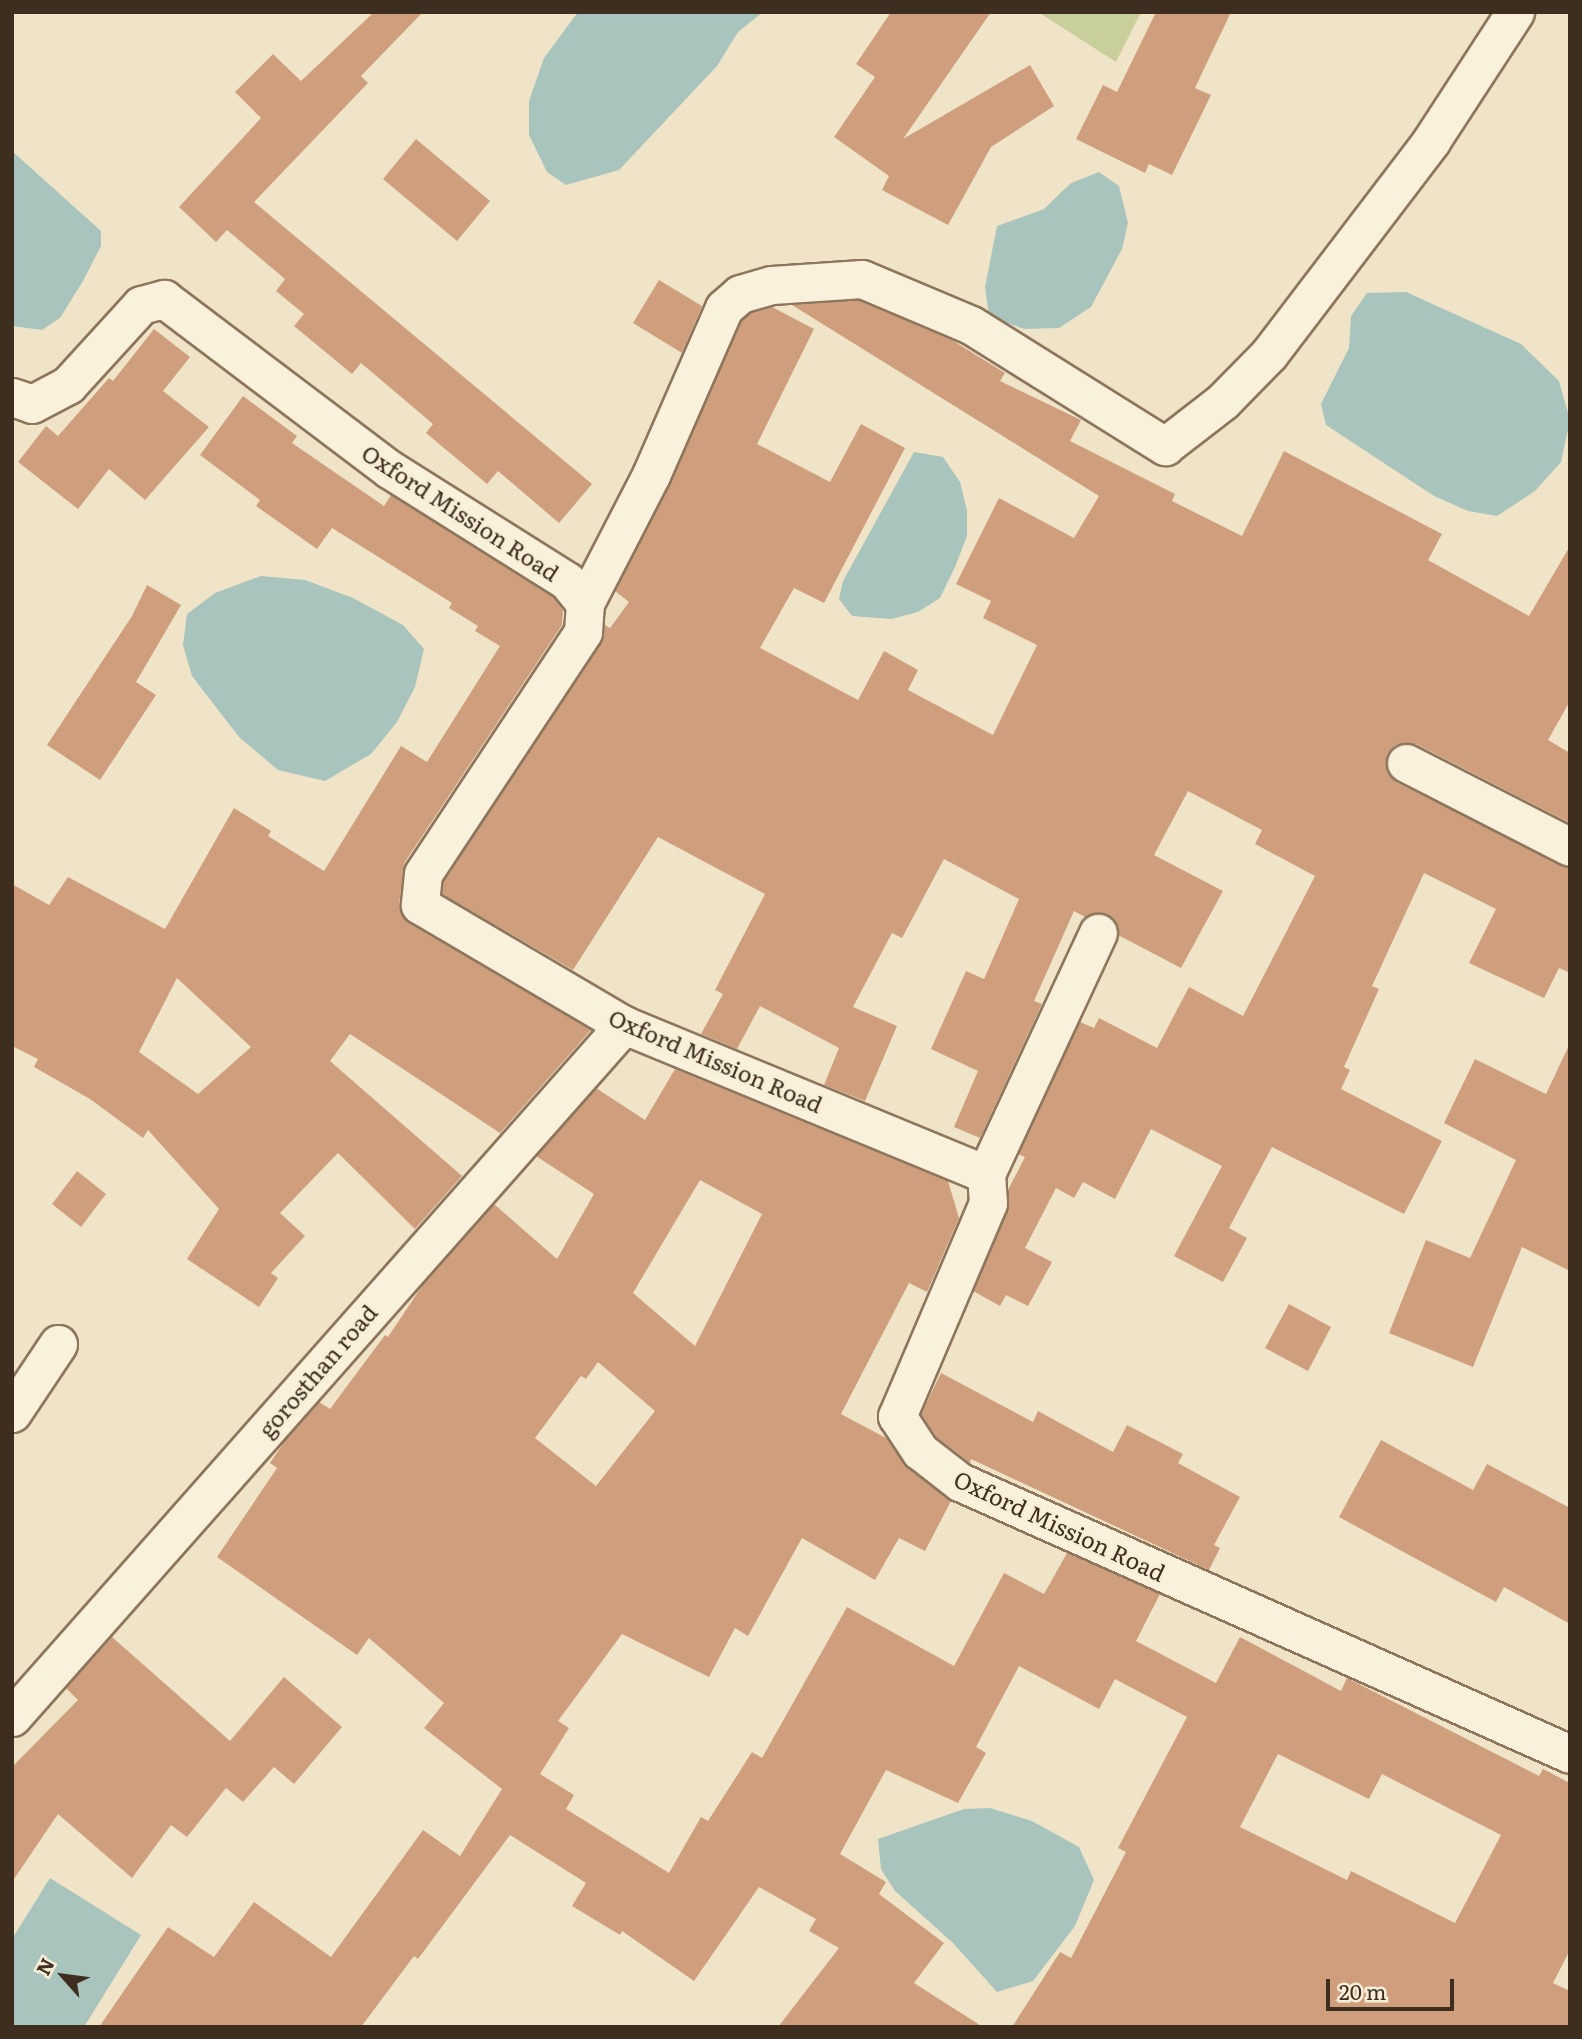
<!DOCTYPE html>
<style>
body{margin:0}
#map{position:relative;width:1582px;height:2039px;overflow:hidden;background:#f0e4c8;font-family:Literata,serif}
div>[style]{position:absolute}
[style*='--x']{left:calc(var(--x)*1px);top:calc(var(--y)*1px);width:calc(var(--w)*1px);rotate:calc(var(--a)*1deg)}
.green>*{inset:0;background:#c9cf9b}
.water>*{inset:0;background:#a9c4bc}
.building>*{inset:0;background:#cf9f7d}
.roads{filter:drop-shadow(2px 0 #8d765c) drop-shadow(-2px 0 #8d765c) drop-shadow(0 2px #8d765c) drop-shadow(0 -2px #8d765c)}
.street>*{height:37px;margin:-18.5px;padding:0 18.5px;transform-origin:18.5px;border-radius:18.5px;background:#faf1dc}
span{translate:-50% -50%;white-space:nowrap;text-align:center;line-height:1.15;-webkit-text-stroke:5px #f7eed8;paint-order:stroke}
.street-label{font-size:23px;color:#3d2e20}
.frame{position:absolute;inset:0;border:14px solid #3d2e20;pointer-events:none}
.north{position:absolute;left:28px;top:1941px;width:70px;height:70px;-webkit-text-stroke:5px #f7eed8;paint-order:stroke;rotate:298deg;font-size:19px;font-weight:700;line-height:28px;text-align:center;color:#3d2e20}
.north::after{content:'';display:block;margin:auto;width:24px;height:32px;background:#3d2e20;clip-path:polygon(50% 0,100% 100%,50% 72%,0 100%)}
.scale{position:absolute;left:1326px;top:1979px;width:128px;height:32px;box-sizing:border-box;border:4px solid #3d2e20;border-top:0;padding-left:9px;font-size:21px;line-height:24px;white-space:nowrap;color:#3d2e20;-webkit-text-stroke:5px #f7eed8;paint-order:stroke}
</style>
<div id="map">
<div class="green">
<div style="clip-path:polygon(1038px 12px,1141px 12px,1116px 62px)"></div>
</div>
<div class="water">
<div style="clip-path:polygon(578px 12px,763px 12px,738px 32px,717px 66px,619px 170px,566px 185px,547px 172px,529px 135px,529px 101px,544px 58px)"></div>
<div style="clip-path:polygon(12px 151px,101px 231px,101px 246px,83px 281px,60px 318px,42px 330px,12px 326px)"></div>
<div style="clip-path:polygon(1099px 172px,1119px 186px,1128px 223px,1122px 249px,1091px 307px,1059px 328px,1024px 329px,989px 316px,985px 287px,997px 226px,1044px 209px,1071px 183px)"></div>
<div style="clip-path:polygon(1406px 292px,1521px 344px,1559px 381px,1570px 420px,1561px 462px,1535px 491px,1497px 516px,1468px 511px,1434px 496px,1326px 425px,1321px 404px,1349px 348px,1351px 316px,1367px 293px)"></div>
<div style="clip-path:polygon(914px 452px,943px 457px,960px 482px,967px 510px,967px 536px,955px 567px,940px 598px,918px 612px,891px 619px,852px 616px,839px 599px,843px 581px)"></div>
<div style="clip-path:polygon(261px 576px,305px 580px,353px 598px,403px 625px,424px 649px,415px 687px,397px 722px,371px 754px,325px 781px,278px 770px,239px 737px,192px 676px,183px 645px,187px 614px,215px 593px)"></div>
<div style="clip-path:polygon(990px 1808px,1032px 1821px,1079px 1847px,1094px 1880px,1075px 1926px,1033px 1981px,997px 1992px,953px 1943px,895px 1891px,881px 1869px,878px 1839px,964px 1809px)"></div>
<div style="clip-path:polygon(50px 1878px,141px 1935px,84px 2027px,12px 2027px,12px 1939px)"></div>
</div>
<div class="building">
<div style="clip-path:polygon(374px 12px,423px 12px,361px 76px,368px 83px,254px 202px,592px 484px,559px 523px,498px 471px,487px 484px,426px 433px,433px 424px,361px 363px,352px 374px,294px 326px,304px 314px,276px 291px,285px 279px,227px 230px,216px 242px,179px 207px,261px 118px,235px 92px,273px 54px,301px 81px)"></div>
<div style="clip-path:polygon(891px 12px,991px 12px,903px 139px,1030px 65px,1054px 106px,991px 147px,948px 225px,882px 190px,889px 176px,834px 137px,875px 77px,856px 64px)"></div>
<div style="clip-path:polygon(1156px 12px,1231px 12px,1195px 88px,1211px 95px,1172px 175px,1149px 164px,1145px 173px,1076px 139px,1103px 85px,1117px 92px)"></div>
<div style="clip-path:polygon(416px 139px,490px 201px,457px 241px,383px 179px)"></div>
<div style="clip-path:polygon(659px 280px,702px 306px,682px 353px,633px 323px)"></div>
<div style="clip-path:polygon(858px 300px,952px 340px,1005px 373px,1000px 381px,1081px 420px,1070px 441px,1175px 494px,1172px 501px,1242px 536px,1284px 451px,1442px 534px,1428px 560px,1529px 616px,1570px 546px,1570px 701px,1548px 740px,1570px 753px,1568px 822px,1416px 744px,1395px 745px,1387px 754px,1388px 774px,1396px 782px,1570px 868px,1570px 973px,1559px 968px,1544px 998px,1469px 963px,1496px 909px,1424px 873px,1413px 897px,1372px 986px,1379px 989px,1344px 1067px,1350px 1070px,1341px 1089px,1442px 1141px,1404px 1214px,1272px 1147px,1229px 1228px,1247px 1238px,1223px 1282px,1174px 1256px,1222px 1166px,1151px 1129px,1115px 1199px,1083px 1182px,1074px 1198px,1056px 1188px,1025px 1248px,1052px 1262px,1028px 1306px,1006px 1295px,1000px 1306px,973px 1291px,1007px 1211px,1008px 1190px,1025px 1157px,1018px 1154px,1080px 1022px,1094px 1028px,1099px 1018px,1157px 1048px,1189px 987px,1243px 1016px,1315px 876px,1255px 844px,1262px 830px,1188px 791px,1154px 855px,1223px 891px,1181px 968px,1118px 935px,1116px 922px,1107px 914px,1085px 917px,1074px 911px,1034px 1001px,1042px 1004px,980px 1138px,954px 1127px,978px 1071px,931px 1049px,966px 971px,984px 979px,1019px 899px,944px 859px,902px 938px,892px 933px,853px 1007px,897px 1026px,865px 1101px,824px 1085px,839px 1048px,760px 1006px,737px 1049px,701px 1034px,723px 994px,715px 990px,765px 894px,658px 837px,573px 970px,442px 894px,443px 881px,601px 644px,605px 625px,610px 628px,629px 602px,615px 591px,670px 483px,741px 321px,750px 313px,772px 307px,814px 329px,757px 444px,830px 482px,861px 424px,905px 448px,824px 603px,794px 588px,760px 648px,858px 700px,884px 651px,918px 670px,908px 690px,993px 735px,1037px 645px,983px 618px,991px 601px,956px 584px,999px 498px,1074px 538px,1099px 496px,792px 305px)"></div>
<div style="clip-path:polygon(154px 329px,190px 357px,163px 391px,209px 427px,145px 500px,109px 469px,78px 509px,18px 462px,46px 426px,58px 436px,109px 378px,113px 381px)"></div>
<div style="clip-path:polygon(evenodd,243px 396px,297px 436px,292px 443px,384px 506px,391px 495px,553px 597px,563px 610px,562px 625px,405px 862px,399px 904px,409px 923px,591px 1030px,500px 1133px,350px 1034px,330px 1061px,462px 1176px,415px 1229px,338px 1153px,280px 1213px,305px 1236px,271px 1273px,278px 1278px,259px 1307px,187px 1259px,219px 1209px,148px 1130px,143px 1138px,90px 1099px,34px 1067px,38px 1059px,12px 1046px,12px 884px,49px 905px,68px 877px,165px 929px,234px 808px,271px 831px,268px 836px,324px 871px,401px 746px,427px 762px,500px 646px,475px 631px,478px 626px,449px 608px,452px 603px,332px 528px,317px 549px,256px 506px,260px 500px,200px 455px,243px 396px,177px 978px,251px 1047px,198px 1094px,139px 1052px,177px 978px)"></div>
<div style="clip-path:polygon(147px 585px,181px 605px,136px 682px,156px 695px,100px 780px,47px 745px,132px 616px)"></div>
<div style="clip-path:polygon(1570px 1043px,1570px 1271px,1522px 1247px,1473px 1367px,1389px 1333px,1426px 1240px,1470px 1258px,1516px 1160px,1444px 1123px,1475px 1059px,1546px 1094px)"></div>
<div style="clip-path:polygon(evenodd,675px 1069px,948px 1181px,959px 1218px,927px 1292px,909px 1283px,841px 1414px,886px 1438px,907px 1467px,951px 1501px,925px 1551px,899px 1538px,875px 1580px,802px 1538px,748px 1636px,735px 1628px,709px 1677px,622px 1634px,558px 1721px,569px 1728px,540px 1774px,574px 1795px,566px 1809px,669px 1873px,701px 1817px,708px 1821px,752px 1752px,762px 1758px,847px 1607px,954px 1666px,1004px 1573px,1044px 1594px,1067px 1553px,1160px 1594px,1136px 1641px,1216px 1683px,1240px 1637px,1341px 1691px,1347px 1678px,1539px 1776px,1543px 1769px,1570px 1783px,1570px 1950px,1553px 1983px,1570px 1991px,1570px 2027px,1012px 2027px,1060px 1952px,1071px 1958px,1126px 1852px,1118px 1848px,1187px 1717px,1115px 1679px,1099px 1709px,1019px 1666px,976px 1747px,986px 1753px,958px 1803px,886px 1770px,840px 1854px,886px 1882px,879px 1894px,944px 1943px,914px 1983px,983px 2027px,778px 2027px,839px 1948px,809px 1931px,816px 1919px,759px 1887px,694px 1981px,622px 1931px,620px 1935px,572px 1906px,586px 1883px,510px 1835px,418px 1959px,414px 1956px,361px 2027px,99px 2027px,168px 1927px,214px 1957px,254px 1902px,331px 1957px,423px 1830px,460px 1856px,502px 1789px,424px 1728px,444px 1703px,369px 1638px,357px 1655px,217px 1557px,277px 1468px,270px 1463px,286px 1439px,319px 1402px,330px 1409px,385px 1335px,388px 1337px,424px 1283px,494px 1204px,557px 1259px,594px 1194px,536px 1156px,596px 1088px,645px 1120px,675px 1069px,700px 1180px,762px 1214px,695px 1346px,633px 1293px,700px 1180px,675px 1069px,598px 1362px,655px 1411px,596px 1486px,535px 1438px,581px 1376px,586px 1379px,598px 1362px,675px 1069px,1278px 1754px,1369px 1799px,1382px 1774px,1501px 1835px,1455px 1923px,1351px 1871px,1347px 1880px,1240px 1827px,1278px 1754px)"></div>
<div style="clip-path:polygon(77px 1171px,106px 1194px,81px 1227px,52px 1204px)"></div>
<div style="clip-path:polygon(1289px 1304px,1331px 1327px,1308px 1371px,1265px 1348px)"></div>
<div style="clip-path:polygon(941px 1373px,1033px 1422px,1038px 1411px,1113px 1452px,1127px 1425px,1183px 1454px,1178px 1463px,1240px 1497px,1214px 1545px,1220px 1548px,1209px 1570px,971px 1459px,970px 1463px,936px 1437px,921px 1414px)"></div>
<div style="clip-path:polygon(1381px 1440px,1473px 1490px,1487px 1464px,1570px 1508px,1570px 1624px,1504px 1587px,1496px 1602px,1339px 1517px)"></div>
<div style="clip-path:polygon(112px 1637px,230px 1741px,284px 1677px,342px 1727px,294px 1784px,274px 1767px,243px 1802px,226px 1788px,187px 1837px,171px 1825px,132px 1878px,58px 1814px,12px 1882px,12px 1767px,78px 1700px,66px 1688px)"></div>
</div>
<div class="roads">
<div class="street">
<div style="--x:12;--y:397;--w:21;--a:19"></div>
<div style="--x:32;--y:404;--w:41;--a:-27.8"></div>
<div style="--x:68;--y:385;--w:108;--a:-47.6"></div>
<div style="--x:141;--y:305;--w:24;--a:-15"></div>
<div style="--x:164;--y:299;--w:282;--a:37.1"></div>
<div style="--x:389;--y:469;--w:210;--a:32.2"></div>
<div style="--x:567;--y:581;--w:28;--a:51"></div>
<div style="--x:585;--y:603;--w:29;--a:94"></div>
<div style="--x:583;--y:632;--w:290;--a:123.5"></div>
<div style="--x:423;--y:874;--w:31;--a:96"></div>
<div style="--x:420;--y:905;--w:237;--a:30.5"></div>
<div style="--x:624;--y:1025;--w:391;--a:22.4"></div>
<div style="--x:986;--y:1174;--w:29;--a:86"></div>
<div style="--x:988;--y:1203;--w:232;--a:113.1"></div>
<div style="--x:897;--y:1416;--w:42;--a:56.7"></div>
<div style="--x:920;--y:1451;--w:51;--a:37.8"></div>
<div style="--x:960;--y:1482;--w:668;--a:24.03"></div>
<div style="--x:585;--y:603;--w:144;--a:-62.7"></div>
<div style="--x:651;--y:475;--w:182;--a:-66.4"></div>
<div style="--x:724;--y:308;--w:21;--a:-41"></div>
<div style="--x:740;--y:294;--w:33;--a:-16"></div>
<div style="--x:772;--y:285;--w:90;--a:-3.8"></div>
<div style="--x:862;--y:279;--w:118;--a:22.9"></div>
<div style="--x:971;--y:325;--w:229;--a:32"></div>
<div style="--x:1165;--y:446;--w:73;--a:-37.8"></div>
<div style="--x:1223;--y:401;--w:66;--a:-45.6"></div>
<div style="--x:1269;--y:354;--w:268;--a:-52.7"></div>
<div style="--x:1431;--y:141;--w:154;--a:-56.9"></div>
<div style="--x:1406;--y:763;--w:184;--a:27.1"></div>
<div style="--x:986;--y:1174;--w:266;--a:-65.1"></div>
<div style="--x:12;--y:1413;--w:83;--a:-56.3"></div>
<div style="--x:12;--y:1717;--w:924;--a:-48.51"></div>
</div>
</div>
<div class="street-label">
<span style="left:461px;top:512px;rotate:33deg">Oxford Mission Road</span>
<span style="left:716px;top:1060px;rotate:23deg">Oxford Mission Road</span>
<span style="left:317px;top:1370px;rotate:-49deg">gorosthan road</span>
<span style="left:1060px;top:1525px;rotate:25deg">Oxford Mission Road</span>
</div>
<div class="frame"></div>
<div class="north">N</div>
<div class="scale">20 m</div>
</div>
